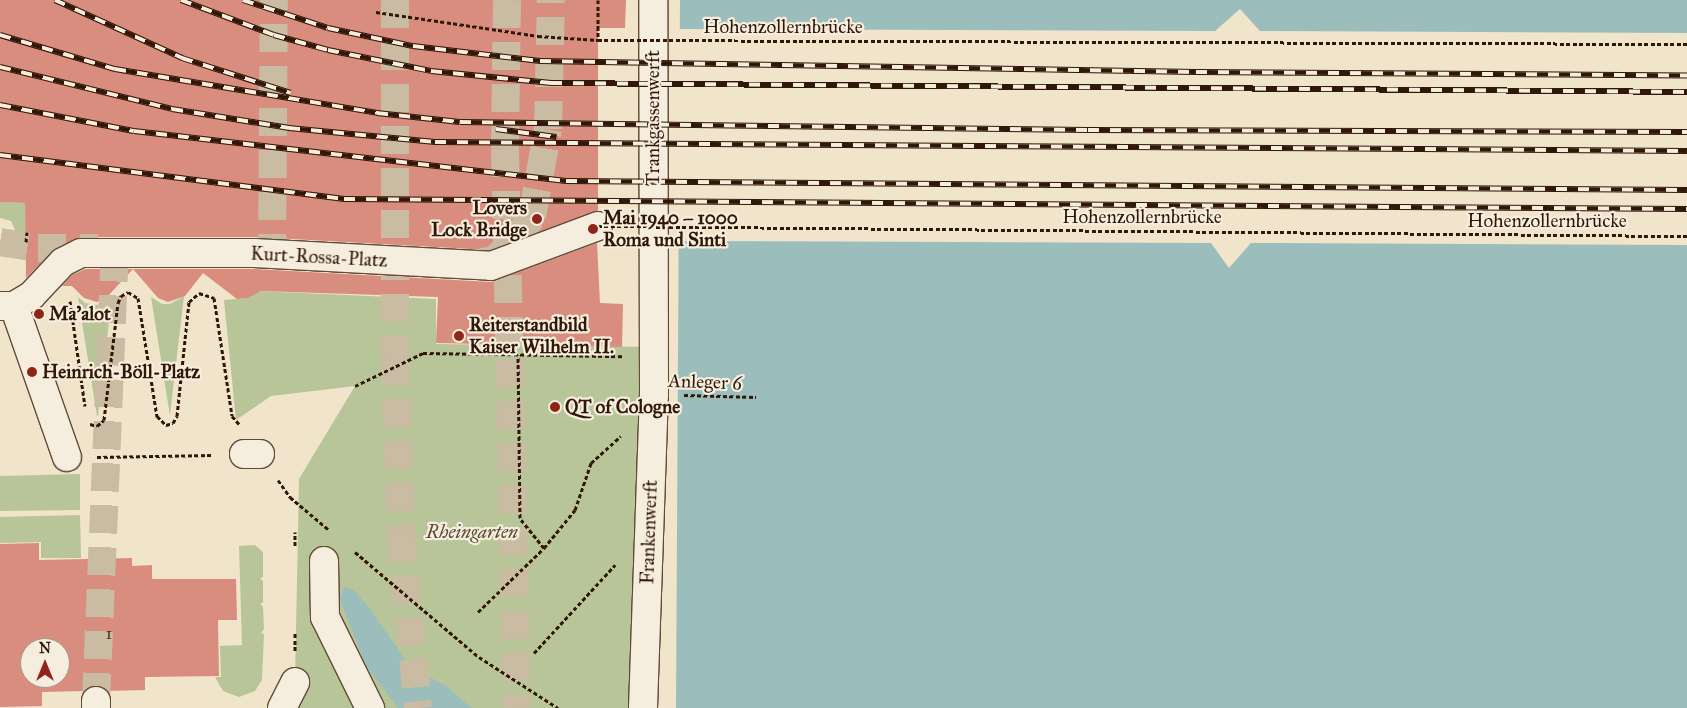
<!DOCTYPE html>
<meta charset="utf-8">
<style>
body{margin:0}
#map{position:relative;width:1687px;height:708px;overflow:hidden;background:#f0e4ca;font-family:"IM FELL Great Primer",serif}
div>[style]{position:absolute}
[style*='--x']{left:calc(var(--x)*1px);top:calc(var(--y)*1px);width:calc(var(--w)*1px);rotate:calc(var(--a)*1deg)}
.green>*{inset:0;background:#b7c599}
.water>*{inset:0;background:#9bbebc}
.pier>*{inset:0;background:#f0e4ca}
.building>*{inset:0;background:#d98d7f}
.minor-tunnel>*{height:28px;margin-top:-14px;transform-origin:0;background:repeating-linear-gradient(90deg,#cabba3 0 28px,transparent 0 42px)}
.major-tunnel>*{height:28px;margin-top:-14px;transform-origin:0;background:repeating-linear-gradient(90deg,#cabba3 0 28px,transparent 0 42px)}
.path>*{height:3px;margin-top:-1.5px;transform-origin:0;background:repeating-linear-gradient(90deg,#311707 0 4px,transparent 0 6.5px)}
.roads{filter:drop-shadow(1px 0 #614a38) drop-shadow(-1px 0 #614a38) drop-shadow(0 1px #614a38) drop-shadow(0 -1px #614a38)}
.minor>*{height:28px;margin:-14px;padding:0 14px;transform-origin:14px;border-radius:14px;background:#f5eddd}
.rail>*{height:5.5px;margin-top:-2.75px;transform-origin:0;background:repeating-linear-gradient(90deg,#f5eddd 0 11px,#311707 0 22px);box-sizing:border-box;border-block:1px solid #311707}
.path-bridge>*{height:3px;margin-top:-1.5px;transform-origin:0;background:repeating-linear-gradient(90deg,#311707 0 4px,transparent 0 6.5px)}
.dots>*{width:14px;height:14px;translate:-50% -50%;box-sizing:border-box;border:2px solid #f5eddd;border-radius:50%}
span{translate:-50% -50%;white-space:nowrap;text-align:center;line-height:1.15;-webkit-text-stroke:4.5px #f5eddd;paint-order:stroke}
.number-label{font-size:16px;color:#5b3425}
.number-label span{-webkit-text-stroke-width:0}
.street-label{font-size:19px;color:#311707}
.poi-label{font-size:19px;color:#311707;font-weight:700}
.right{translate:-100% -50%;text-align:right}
.left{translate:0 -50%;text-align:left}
.park-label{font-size:19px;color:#594b33;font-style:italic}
.north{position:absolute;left:20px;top:638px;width:50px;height:50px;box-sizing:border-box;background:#f5eddd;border:1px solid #a79787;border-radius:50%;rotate:0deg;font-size:14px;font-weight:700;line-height:20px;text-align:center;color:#311707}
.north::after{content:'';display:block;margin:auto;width:18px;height:22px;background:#8f2418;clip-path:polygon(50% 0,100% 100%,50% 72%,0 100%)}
</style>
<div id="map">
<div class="green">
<div style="clip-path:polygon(0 202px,25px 203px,26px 242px,20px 241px,11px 221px,0 218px)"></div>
<div style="clip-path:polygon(257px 291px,436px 299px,436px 344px,654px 347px,643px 708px,282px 708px,295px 681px,299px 479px,355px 386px,271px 396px,236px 420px,224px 300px,248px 298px)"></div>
<div style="clip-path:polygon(112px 296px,98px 416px,97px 416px,78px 297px,85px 303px,98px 305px,106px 303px)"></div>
<div style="clip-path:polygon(184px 296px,170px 415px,170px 416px,151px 297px,162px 304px,170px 304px)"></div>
<div style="clip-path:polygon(80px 474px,80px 510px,0 511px,0 476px)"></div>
<div style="clip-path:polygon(80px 515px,81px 558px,41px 558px,41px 542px,0 543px,0 517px)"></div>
<div style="clip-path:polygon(255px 545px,263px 552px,263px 577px,260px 578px,263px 581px,263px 603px,260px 603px,263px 607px,264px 629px,261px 633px,264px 634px,262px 680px,255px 691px,239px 697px,223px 691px,215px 677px,221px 677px,220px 646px,242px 645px,239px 546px)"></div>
</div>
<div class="water">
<div style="clip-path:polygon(evenodd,680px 0,1687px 0,1687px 708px,676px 708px,680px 0,1240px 9px,1260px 31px,1251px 243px,1229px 268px,1211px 243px,1215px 31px,1240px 9px)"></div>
<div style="clip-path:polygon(344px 587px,354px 590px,370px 609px,410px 666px,446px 686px,472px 708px,398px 708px,366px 666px,339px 597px)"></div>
</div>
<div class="pier">
<div style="clip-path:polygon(677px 29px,1219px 31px,1214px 243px,676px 241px)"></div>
<div style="clip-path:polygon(1257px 31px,1687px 33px,1687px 245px,1248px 243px)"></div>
</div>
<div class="building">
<div style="clip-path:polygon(0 0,626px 0,625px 28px,598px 28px,598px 211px,489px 250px,255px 237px,81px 237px,56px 248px,26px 278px,25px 203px,0 202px)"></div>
<div style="clip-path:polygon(597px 243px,600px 303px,623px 304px,622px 347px,436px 343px,438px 297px,261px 291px,248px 298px,237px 299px,203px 273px,185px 296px,168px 302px,158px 298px,133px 269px,254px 269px,491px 282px)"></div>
<div style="clip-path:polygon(85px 269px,133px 269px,107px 297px,97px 302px,84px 298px,72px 286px,62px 286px,72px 275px)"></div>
<div style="clip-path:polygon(evenodd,39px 543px,39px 560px,132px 558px,132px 566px,152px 565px,152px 579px,236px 579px,237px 620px,218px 620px,219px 676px,145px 677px,145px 690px,107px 691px,96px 685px,84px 691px,42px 692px,42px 706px,0 707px,0 544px,39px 543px,30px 648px,60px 648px,60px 678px,30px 678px,30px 648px)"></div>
</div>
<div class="minor-tunnel">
<div style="--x:0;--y:242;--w:38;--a:9"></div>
<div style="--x:38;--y:248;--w:60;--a:0"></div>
<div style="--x:272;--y:262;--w:262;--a:-89.6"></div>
<div style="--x:482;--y:262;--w:12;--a:-9"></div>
<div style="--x:494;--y:260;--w:28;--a:-42"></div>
<div style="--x:515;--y:241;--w:29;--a:-55"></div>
<div style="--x:532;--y:217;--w:89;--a:-79.7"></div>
<div style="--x:548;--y:129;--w:129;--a:-88.7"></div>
<div style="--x:96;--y:701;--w:453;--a:-87.6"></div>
</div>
<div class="major-tunnel">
<div style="--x:395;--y:0;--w:357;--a:90"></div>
<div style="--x:395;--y:357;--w:177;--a:88.1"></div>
<div style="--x:401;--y:534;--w:175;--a:84.4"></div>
<div style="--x:507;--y:0;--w:149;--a:90.8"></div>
<div style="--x:505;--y:149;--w:559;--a:88.77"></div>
</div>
<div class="path">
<div style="--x:598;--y:0;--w:40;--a:90"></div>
<div style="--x:26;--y:242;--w:10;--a:-84"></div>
<div style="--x:70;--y:301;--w:106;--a:81.9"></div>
<div style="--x:355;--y:386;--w:76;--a:-25.9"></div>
<div style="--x:423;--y:353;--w:199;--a:0.9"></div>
<div style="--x:684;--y:395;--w:72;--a:1.6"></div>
<div style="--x:90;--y:424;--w:7;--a:16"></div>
<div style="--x:97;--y:426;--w:9;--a:-41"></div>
<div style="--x:104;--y:420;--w:118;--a:-83.2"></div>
<div style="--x:118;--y:303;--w:8;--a:-67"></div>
<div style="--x:121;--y:296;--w:8;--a:-30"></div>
<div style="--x:128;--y:292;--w:12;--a:31"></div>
<div style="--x:138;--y:298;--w:120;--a:80.9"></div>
<div style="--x:157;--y:416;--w:13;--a:45"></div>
<div style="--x:166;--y:425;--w:7;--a:-16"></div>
<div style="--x:173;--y:423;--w:8;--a:-60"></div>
<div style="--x:177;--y:416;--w:115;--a:-84"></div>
<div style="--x:189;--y:302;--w:13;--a:-42"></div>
<div style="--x:199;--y:293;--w:16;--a:18"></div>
<div style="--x:214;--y:298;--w:119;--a:81.3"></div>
<div style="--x:232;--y:416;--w:11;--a:49"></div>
<div style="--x:97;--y:457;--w:117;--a:-1"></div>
<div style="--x:278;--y:480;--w:21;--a:55"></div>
<div style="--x:290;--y:497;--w:51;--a:40.2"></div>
<div style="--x:295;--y:546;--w:14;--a:-90"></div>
<div style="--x:544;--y:548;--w:49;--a:-50.8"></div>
<div style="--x:575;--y:510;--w:50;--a:-71.2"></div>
<div style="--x:591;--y:463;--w:40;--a:-42"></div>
<div style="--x:355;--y:552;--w:162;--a:40.3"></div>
<div style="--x:479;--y:657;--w:94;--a:32.8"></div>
<div style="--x:478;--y:612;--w:92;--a:-44.1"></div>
<div style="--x:544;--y:548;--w:38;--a:-129"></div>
<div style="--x:520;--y:518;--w:163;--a:-90.7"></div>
<div style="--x:295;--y:651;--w:19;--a:-90"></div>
<div style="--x:534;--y:653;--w:120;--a:-47.4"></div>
</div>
<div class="roads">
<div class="minor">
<div style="--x:0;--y:306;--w:14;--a:0"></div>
<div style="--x:14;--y:306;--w:21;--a:-31"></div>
<div style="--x:32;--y:295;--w:45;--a:-46.8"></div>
<div style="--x:63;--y:262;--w:20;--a:-27"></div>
<div style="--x:81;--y:253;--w:173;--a:0"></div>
<div style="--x:254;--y:253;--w:237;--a:3.1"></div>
<div style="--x:491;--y:266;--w:114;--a:-20.5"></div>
<div style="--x:14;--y:306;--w:160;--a:70.7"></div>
<div style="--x:244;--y:454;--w:16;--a:0"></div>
<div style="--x:324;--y:561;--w:56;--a:89"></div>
<div style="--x:325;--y:617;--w:102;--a:63.7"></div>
<div style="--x:96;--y:708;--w:7;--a:-90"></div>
<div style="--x:282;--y:708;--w:29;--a:-63"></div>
<div style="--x:643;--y:708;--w:314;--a:-88"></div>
<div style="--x:654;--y:394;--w:394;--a:-90.1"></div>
</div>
</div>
<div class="rail">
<div style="--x:55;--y:0;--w:140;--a:24.5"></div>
<div style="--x:182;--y:58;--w:114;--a:17.8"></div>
<div style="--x:181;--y:0;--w:99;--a:20.6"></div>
<div style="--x:274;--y:35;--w:56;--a:15.5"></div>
<div style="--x:328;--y:50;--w:105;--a:11.5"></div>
<div style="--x:431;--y:71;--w:121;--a:5.7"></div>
<div style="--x:551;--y:83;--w:1136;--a:0.45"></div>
<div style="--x:243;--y:0;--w:89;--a:18.2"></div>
<div style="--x:328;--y:28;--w:87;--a:12"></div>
<div style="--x:413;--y:46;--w:128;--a:6.7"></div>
<div style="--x:540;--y:61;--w:656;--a:0.96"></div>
<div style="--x:1196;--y:72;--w:491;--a:0.4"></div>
<div style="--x:0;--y:35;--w:120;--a:16.5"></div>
<div style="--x:115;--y:69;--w:266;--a:9.5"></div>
<div style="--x:377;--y:113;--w:83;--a:6.2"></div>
<div style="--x:460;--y:122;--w:628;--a:0.73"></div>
<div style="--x:1088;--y:130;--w:599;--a:0.19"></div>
<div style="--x:0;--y:67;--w:177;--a:13.7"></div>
<div style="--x:172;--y:109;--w:119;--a:9.2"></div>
<div style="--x:289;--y:128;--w:147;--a:5.5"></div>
<div style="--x:435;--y:142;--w:1252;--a:0.41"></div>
<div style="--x:0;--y:105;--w:136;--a:11"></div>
<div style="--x:134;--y:131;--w:435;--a:6.6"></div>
<div style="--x:566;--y:181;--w:1121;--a:0.46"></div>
<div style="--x:496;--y:129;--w:61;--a:7.6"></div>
<div style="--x:0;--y:155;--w:347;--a:7.3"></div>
<div style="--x:344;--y:199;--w:1343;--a:0.43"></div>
</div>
<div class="path-bridge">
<div style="--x:376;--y:12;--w:164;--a:8.4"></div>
<div style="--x:538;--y:36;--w:60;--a:3.8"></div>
<div style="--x:598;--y:40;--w:1089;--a:0.21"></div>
<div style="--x:598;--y:226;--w:1089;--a:0.53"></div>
</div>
<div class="dots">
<div style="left:537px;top:219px;background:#8f2418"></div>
<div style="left:593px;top:229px;background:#8f2418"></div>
<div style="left:39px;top:314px;background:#8f2418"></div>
<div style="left:459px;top:336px;background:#8f2418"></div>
<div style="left:32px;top:372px;background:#8f2418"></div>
<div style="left:555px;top:407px;background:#8f2418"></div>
</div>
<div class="number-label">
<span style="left:109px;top:634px">1</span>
</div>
<div class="street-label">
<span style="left:783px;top:27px">Hohenzollernbrücke</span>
<span style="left:653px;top:118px;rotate:-90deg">Trankgassenwerft</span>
<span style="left:1142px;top:217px">Hohenzollernbrücke</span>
<span style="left:1547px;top:221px">Hohenzollernbrücke</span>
<span style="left:319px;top:257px;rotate:3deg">Kurt-Rossa-Platz</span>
<span style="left:705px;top:382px;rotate:2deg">Anleger 6</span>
<span style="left:649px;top:532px;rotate:-88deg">Frankenwerft</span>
</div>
<div class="poi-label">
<span class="right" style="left:527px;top:219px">Lovers<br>Lock Bridge</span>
<span class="left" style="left:603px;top:229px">Mai 1940 – 1000<br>Roma und Sinti</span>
<span class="left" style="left:49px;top:314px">Ma'alot</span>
<span class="left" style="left:469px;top:336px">Reiterstandbild<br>Kaiser Wilhelm II.</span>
<span class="left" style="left:42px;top:372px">Heinrich-Böll-Platz</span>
<span class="left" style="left:565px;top:407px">QT of Cologne</span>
</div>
<div class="park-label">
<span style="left:472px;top:532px">Rheingarten</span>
</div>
<div class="north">N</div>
</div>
